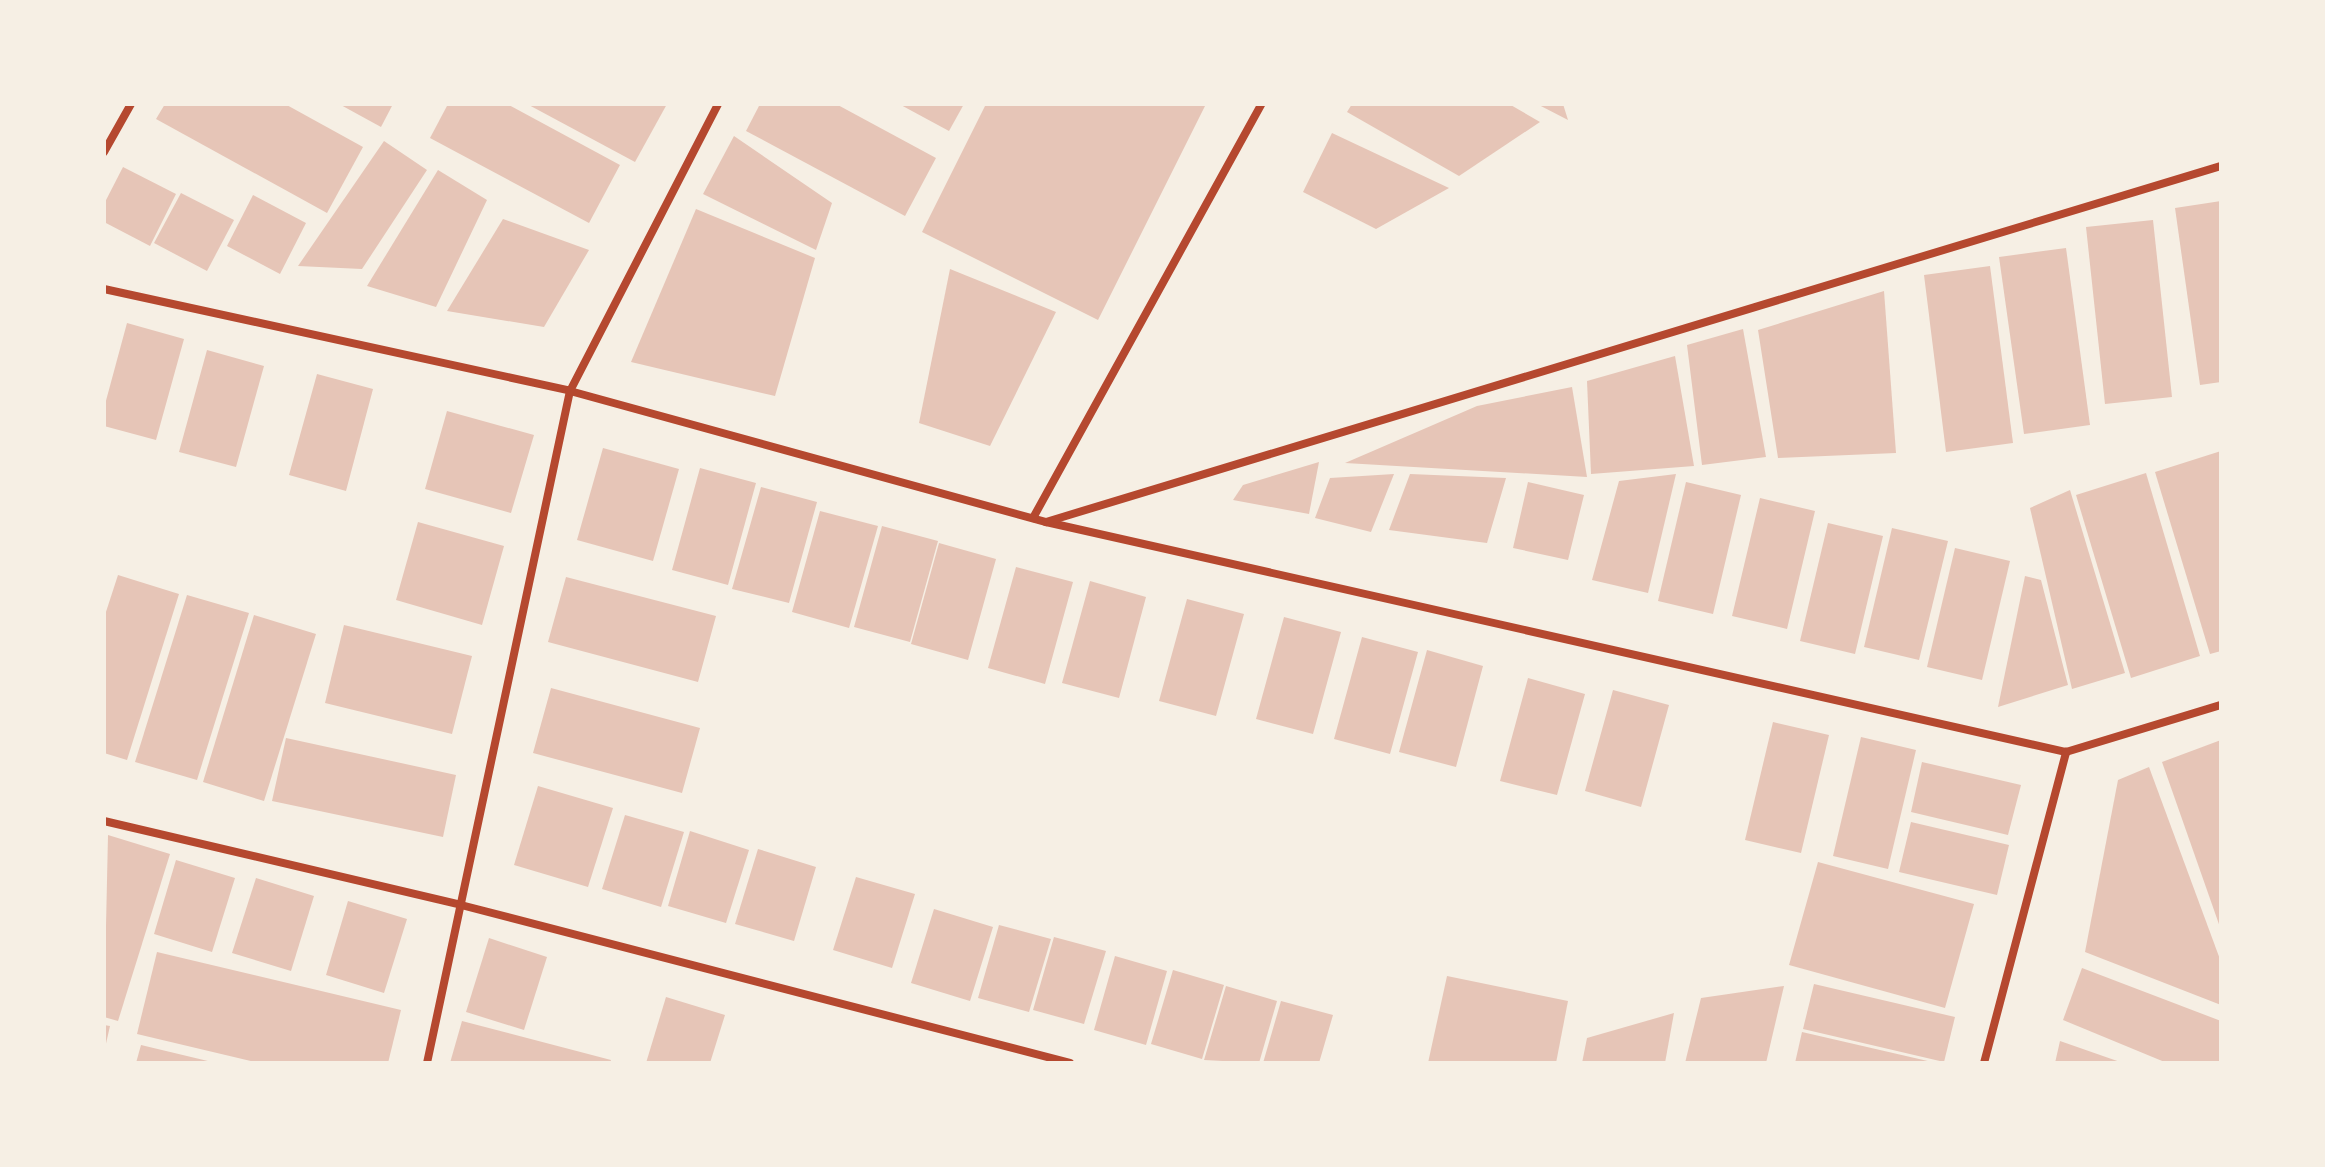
<!DOCTYPE html>
<style>
body{margin:0}
#map{position:relative;width:2325px;height:1167px;overflow:hidden;background:#f6efe4;font-family:"Asap Condensed",sans-serif}
div>[style]{position:absolute}
[style*='--x']{left:calc(var(--x)*1px);top:calc(var(--y)*1px);width:calc(var(--w)*1px);rotate:calc(var(--a)*1deg)}
.building>*{inset:0;background:#e6c5b7}
.minor>*{height:8px;margin:-4px;padding:0 4px;transform-origin:4px;border-radius:4px;background:#b5482f}
span{translate:-50% -50%;white-space:nowrap;text-align:center;line-height:1.15;-webkit-text-stroke:8px #f6efe4;paint-order:stroke}
.frame{position:absolute;inset:0;border:106px solid #f6efe4;pointer-events:none}
</style>
<div id="map">
<div class="building">
<div style="clip-path:polygon(165px 104px,285px 104px,363px 147px,327px 213px,156px 119px)"></div>
<div style="clip-path:polygon(339px 104px,393px 104px,381px 127px)"></div>
<div style="clip-path:polygon(448px 104px,507px 104px,620px 165px,589px 223px,430px 138px)"></div>
<div style="clip-path:polygon(527px 104px,667px 104px,635px 162px)"></div>
<div style="clip-path:polygon(760px 104px,836px 104px,936px 158px,905px 216px,746px 131px)"></div>
<div style="clip-path:polygon(899px 104px,964px 104px,949px 131px)"></div>
<div style="clip-path:polygon(986px 104px,1206px 104px,1098px 320px,922px 232px)"></div>
<div style="clip-path:polygon(1352px 104px,1509px 104px,1540px 122px,1459px 176px,1347px 112px)"></div>
<div style="clip-path:polygon(1537px 104px,1563px 104px,1568px 120px)"></div>
<div style="clip-path:polygon(1332px 133px,1449px 188px,1376px 229px,1303px 192px)"></div>
<div style="clip-path:polygon(734px 136px,832px 203px,816px 250px,703px 194px)"></div>
<div style="clip-path:polygon(384px 141px,427px 170px,362px 269px,298px 266px)"></div>
<div style="clip-path:polygon(123px 167px,176px 194px,150px 246px,104px 222px,104px 204px)"></div>
<div style="clip-path:polygon(438px 170px,487px 200px,436px 307px,367px 286px)"></div>
<div style="clip-path:polygon(181px 193px,234px 220px,207px 271px,154px 243px)"></div>
<div style="clip-path:polygon(253px 195px,306px 223px,280px 274px,227px 246px)"></div>
<div style="clip-path:polygon(2221px 201px,2221px 382px,2200px 385px,2175px 208px)"></div>
<div style="clip-path:polygon(696px 209px,815px 258px,775px 396px,631px 362px)"></div>
<div style="clip-path:polygon(503px 219px,589px 250px,544px 327px,447px 311px)"></div>
<div style="clip-path:polygon(2153px 220px,2172px 397px,2105px 404px,2086px 227px)"></div>
<div style="clip-path:polygon(2066px 248px,2090px 425px,2024px 434px,1999px 257px)"></div>
<div style="clip-path:polygon(1990px 266px,2013px 443px,1946px 452px,1924px 275px)"></div>
<div style="clip-path:polygon(950px 269px,1056px 312px,990px 446px,919px 423px)"></div>
<div style="clip-path:polygon(1884px 291px,1896px 453px,1778px 458px,1758px 330px)"></div>
<div style="clip-path:polygon(127px 323px,184px 339px,156px 440px,104px 426px,104px 408px)"></div>
<div style="clip-path:polygon(1743px 329px,1766px 457px,1702px 465px,1687px 345px)"></div>
<div style="clip-path:polygon(207px 350px,264px 366px,236px 467px,179px 452px)"></div>
<div style="clip-path:polygon(1675px 356px,1694px 466px,1591px 474px,1587px 381px)"></div>
<div style="clip-path:polygon(317px 374px,373px 389px,346px 491px,289px 475px)"></div>
<div style="clip-path:polygon(1572px 387px,1587px 477px,1345px 463px,1477px 406px)"></div>
<div style="clip-path:polygon(447px 411px,534px 435px,511px 513px,425px 489px)"></div>
<div style="clip-path:polygon(603px 448px,679px 469px,653px 561px,577px 540px)"></div>
<div style="clip-path:polygon(2221px 451px,2221px 651px,2210px 654px,2155px 472px)"></div>
<div style="clip-path:polygon(1319px 462px,1309px 514px,1233px 500px,1243px 485px)"></div>
<div style="clip-path:polygon(700px 468px,756px 483px,728px 585px,672px 570px)"></div>
<div style="clip-path:polygon(2146px 473px,2200px 656px,2131px 678px,2076px 495px)"></div>
<div style="clip-path:polygon(1394px 474px,1371px 532px,1315px 518px,1330px 478px)"></div>
<div style="clip-path:polygon(1410px 474px,1506px 478px,1487px 543px,1389px 530px)"></div>
<div style="clip-path:polygon(1676px 474px,1648px 593px,1592px 580px,1619px 481px)"></div>
<div style="clip-path:polygon(1528px 482px,1584px 495px,1568px 560px,1513px 548px)"></div>
<div style="clip-path:polygon(1686px 482px,1741px 495px,1713px 614px,1658px 601px)"></div>
<div style="clip-path:polygon(761px 487px,817px 502px,789px 603px,732px 589px)"></div>
<div style="clip-path:polygon(2070px 490px,2125px 673px,2072px 689px,2030px 508px)"></div>
<div style="clip-path:polygon(1760px 498px,1815px 511px,1787px 629px,1732px 616px)"></div>
<div style="clip-path:polygon(820px 511px,878px 526px,849px 628px,792px 612px)"></div>
<div style="clip-path:polygon(418px 522px,504px 546px,482px 625px,396px 600px)"></div>
<div style="clip-path:polygon(1828px 523px,1883px 536px,1855px 654px,1800px 641px)"></div>
<div style="clip-path:polygon(882px 526px,938px 541px,910px 642px,854px 627px)"></div>
<div style="clip-path:polygon(1892px 528px,1948px 541px,1919px 660px,1864px 647px)"></div>
<div style="clip-path:polygon(939px 543px,996px 559px,968px 660px,911px 644px)"></div>
<div style="clip-path:polygon(1955px 548px,2010px 561px,1982px 680px,1927px 667px)"></div>
<div style="clip-path:polygon(1016px 567px,1073px 582px,1045px 684px,988px 668px)"></div>
<div style="clip-path:polygon(118px 575px,179px 594px,127px 760px,104px 753px,104px 618px)"></div>
<div style="clip-path:polygon(2025px 576px,2041px 580px,2068px 685px,1998px 707px)"></div>
<div style="clip-path:polygon(566px 577px,716px 616px,698px 682px,548px 642px)"></div>
<div style="clip-path:polygon(1090px 581px,1146px 597px,1119px 698px,1062px 683px)"></div>
<div style="clip-path:polygon(187px 595px,249px 613px,197px 780px,135px 762px)"></div>
<div style="clip-path:polygon(1187px 599px,1244px 614px,1216px 716px,1159px 701px)"></div>
<div style="clip-path:polygon(254px 615px,316px 634px,264px 801px,203px 782px)"></div>
<div style="clip-path:polygon(1284px 617px,1341px 632px,1313px 734px,1256px 719px)"></div>
<div style="clip-path:polygon(344px 625px,472px 656px,452px 734px,325px 703px)"></div>
<div style="clip-path:polygon(1362px 637px,1418px 652px,1390px 754px,1334px 739px)"></div>
<div style="clip-path:polygon(1427px 650px,1483px 666px,1456px 767px,1399px 752px)"></div>
<div style="clip-path:polygon(1528px 678px,1585px 694px,1557px 795px,1500px 781px)"></div>
<div style="clip-path:polygon(551px 688px,700px 728px,682px 793px,533px 753px)"></div>
<div style="clip-path:polygon(1613px 690px,1669px 705px,1641px 807px,1585px 791px)"></div>
<div style="clip-path:polygon(1773px 722px,1829px 735px,1801px 853px,1745px 840px)"></div>
<div style="clip-path:polygon(1861px 737px,1916px 750px,1888px 869px,1833px 856px)"></div>
<div style="clip-path:polygon(286px 738px,456px 775px,443px 837px,272px 801px)"></div>
<div style="clip-path:polygon(2221px 740px,2221px 930px,2162px 762px)"></div>
<div style="clip-path:polygon(1922px 762px,2021px 785px,2008px 835px,1911px 812px)"></div>
<div style="clip-path:polygon(2149px 767px,2221px 962px,2221px 1005px,2085px 952px,2118px 780px)"></div>
<div style="clip-path:polygon(538px 786px,613px 808px,588px 887px,514px 865px)"></div>
<div style="clip-path:polygon(625px 815px,684px 832px,661px 907px,602px 889px)"></div>
<div style="clip-path:polygon(1911px 822px,2009px 845px,1997px 895px,1899px 872px)"></div>
<div style="clip-path:polygon(690px 831px,749px 850px,726px 923px,668px 906px)"></div>
<div style="clip-path:polygon(108px 835px,170px 854px,118px 1021px,104px 1017px)"></div>
<div style="clip-path:polygon(758px 849px,816px 867px,794px 941px,735px 924px)"></div>
<div style="clip-path:polygon(176px 860px,235px 878px,212px 952px,154px 934px)"></div>
<div style="clip-path:polygon(1818px 862px,1974px 904px,1945px 1008px,1789px 965px)"></div>
<div style="clip-path:polygon(856px 877px,915px 894px,892px 968px,833px 950px)"></div>
<div style="clip-path:polygon(256px 878px,314px 896px,291px 971px,232px 953px)"></div>
<div style="clip-path:polygon(348px 901px,407px 919px,384px 993px,326px 975px)"></div>
<div style="clip-path:polygon(934px 909px,993px 927px,970px 1001px,911px 983px)"></div>
<div style="clip-path:polygon(999px 925px,1051px 939px,1029px 1012px,978px 998px)"></div>
<div style="clip-path:polygon(1054px 937px,1106px 951px,1084px 1024px,1033px 1010px)"></div>
<div style="clip-path:polygon(489px 938px,547px 957px,524px 1030px,466px 1012px)"></div>
<div style="clip-path:polygon(157px 952px,401px 1010px,388px 1063px,259px 1063px,137px 1034px)"></div>
<div style="clip-path:polygon(1115px 956px,1167px 971px,1146px 1045px,1094px 1030px)"></div>
<div style="clip-path:polygon(2082px 968px,2221px 1021px,2221px 1063px,2167px 1063px,2063px 1020px)"></div>
<div style="clip-path:polygon(1173px 970px,1224px 985px,1202px 1059px,1151px 1044px)"></div>
<div style="clip-path:polygon(1447px 976px,1568px 1001px,1556px 1063px,1428px 1063px)"></div>
<div style="clip-path:polygon(1814px 984px,1955px 1017px,1944px 1062px,1803px 1029px)"></div>
<div style="clip-path:polygon(1226px 986px,1277px 1001px,1259px 1063px,1204px 1060px)"></div>
<div style="clip-path:polygon(1784px 986px,1766px 1063px,1685px 1063px,1701px 998px)"></div>
<div style="clip-path:polygon(666px 997px,725px 1015px,710px 1063px,646px 1063px)"></div>
<div style="clip-path:polygon(1281px 1001px,1333px 1015px,1319px 1063px,1263px 1063px)"></div>
<div style="clip-path:polygon(1674px 1013px,1665px 1063px,1582px 1063px,1587px 1038px)"></div>
<div style="clip-path:polygon(462px 1021px,611px 1060px,610px 1063px,450px 1063px)"></div>
<div style="clip-path:polygon(104px 1025px,110px 1026px,105px 1048px,104px 1048px)"></div>
<div style="clip-path:polygon(1802px 1032px,1932px 1062px,1932px 1063px,1795px 1063px)"></div>
<div style="clip-path:polygon(2060px 1041px,2123px 1063px,2055px 1063px)"></div>
<div style="clip-path:polygon(141px 1045px,212px 1062px,212px 1063px,136px 1063px)"></div>
</div>
<div class="minor">
<div style="--x:104;--y:152;--w:55;--a:-60.6"></div>
<div style="--x:104;--y:289;--w:477;--a:12.3"></div>
<div style="--x:570;--y:391;--w:494;--a:15.4"></div>
<div style="--x:1046;--y:522;--w:1046;--a:12.71"></div>
<div style="--x:2066;--y:752;--w:162;--a:-16.9"></div>
<div style="--x:1033;--y:518;--w:473;--a:-61.1"></div>
<div style="--x:1046;--y:522;--w:1228;--a:-16.86"></div>
<div style="--x:104;--y:821;--w:367;--a:13.2"></div>
<div style="--x:461;--y:905;--w:629;--a:14.54"></div>
<div style="--x:427;--y:1063;--w:687;--a:-77.99"></div>
<div style="--x:570;--y:391;--w:323;--a:-62.7"></div>
<div style="--x:1984;--y:1063;--w:322;--a:-75.2"></div>
</div>
<div class="frame"></div>
</div>
